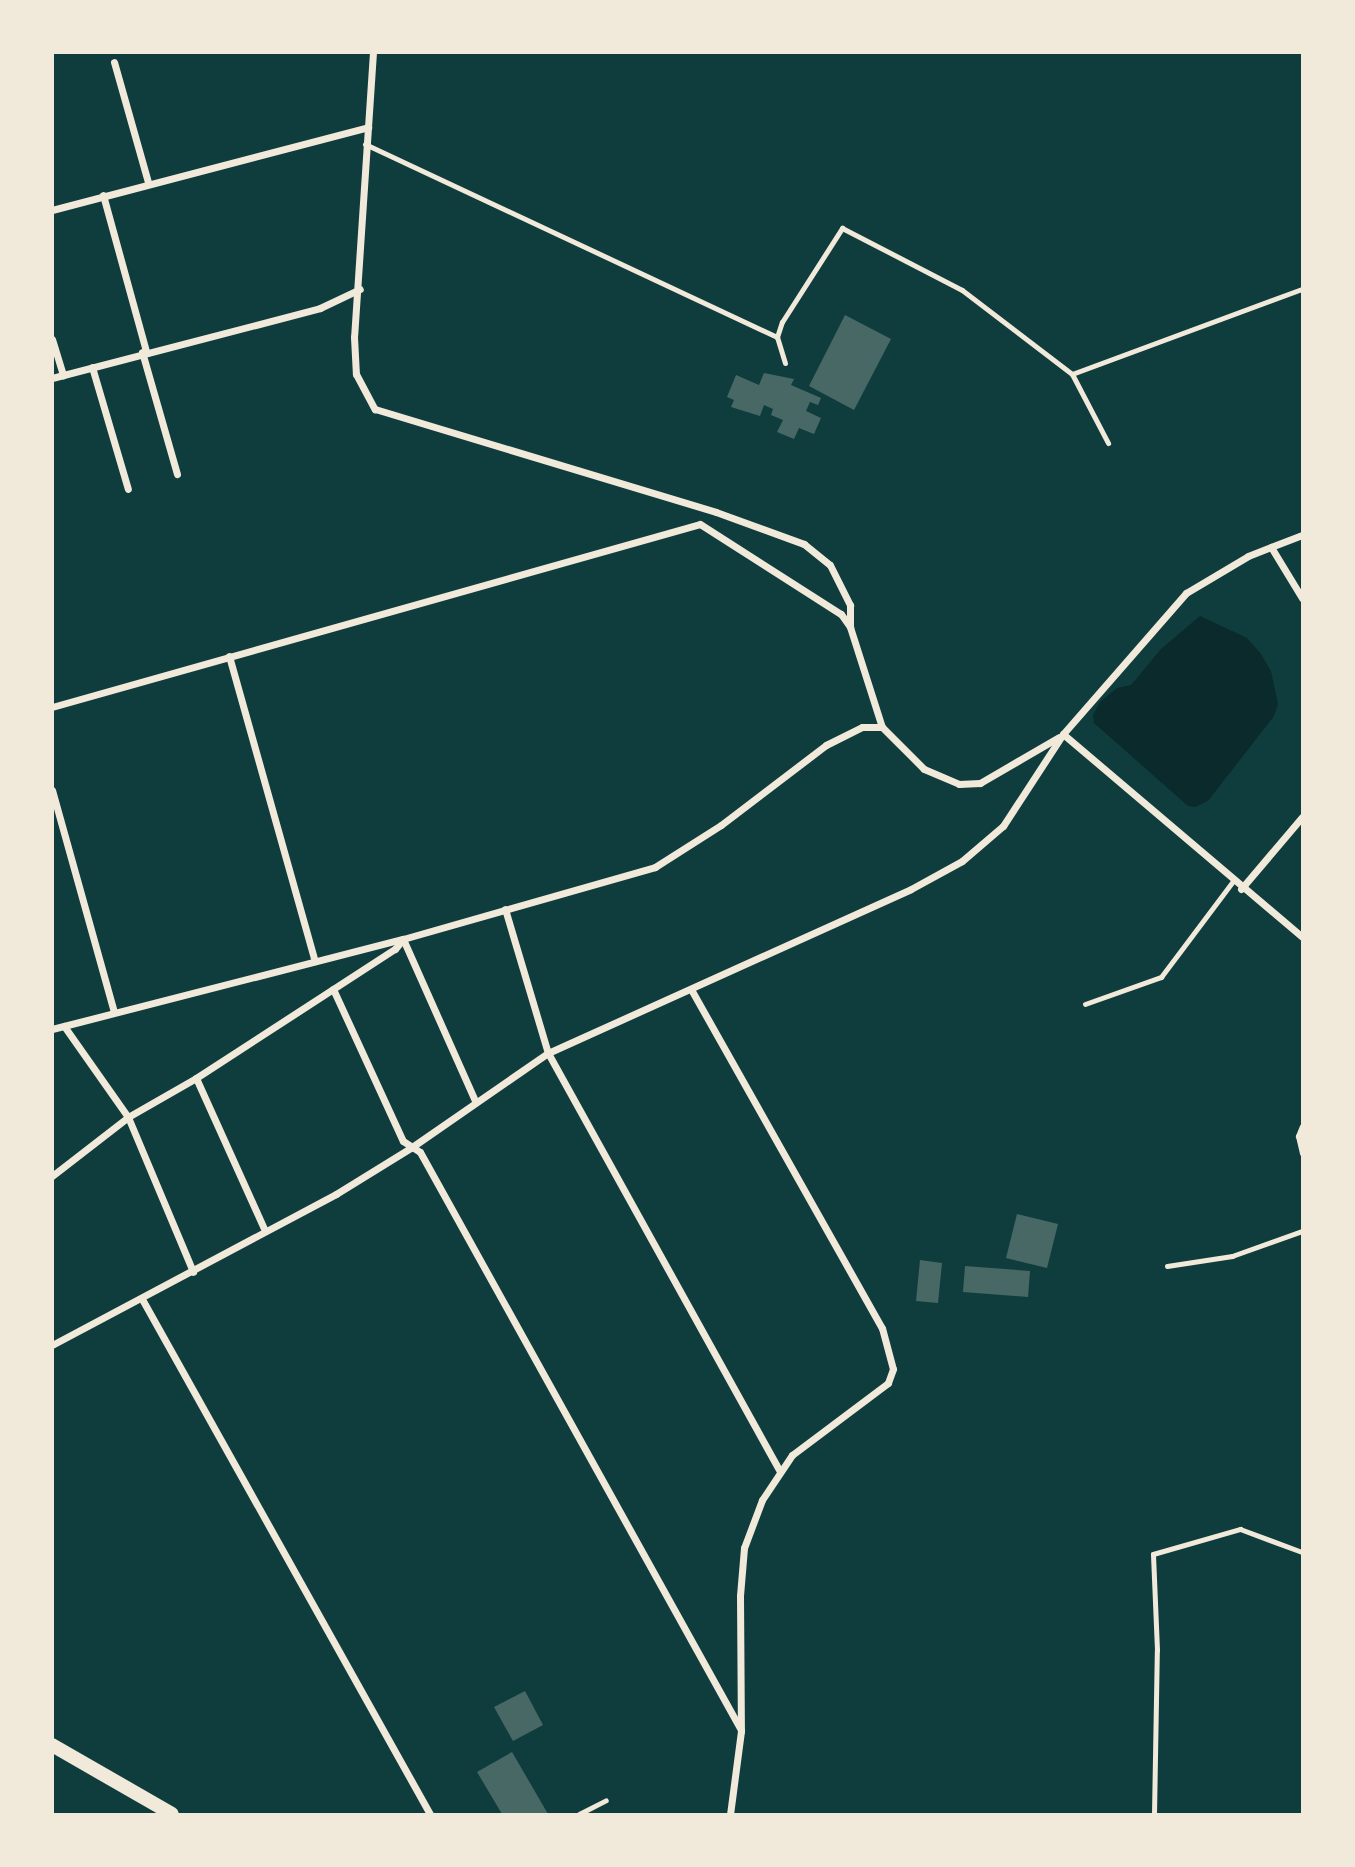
<!DOCTYPE html>
<style>
body{margin:0}
#map{position:relative;width:1355px;height:1867px;overflow:hidden;background:#0f3d3e;font-family:"Archivo Narrow",sans-serif}
div>[style]{position:absolute}
[style*='--x']{left:calc(var(--x)*1px);top:calc(var(--y)*1px);width:calc(var(--w)*1px);rotate:calc(var(--a)*1deg)}
.water>*{inset:0;background:#0a2a2b}
.building>*{inset:0;background:#486865}
.service>*{height:5px;margin:-2.5px;padding:0 2.5px;transform-origin:2.5px;border-radius:2.5px;background:#f1e9da}
.minor>*{height:7px;margin:-3.5px;padding:0 3.5px;transform-origin:3.5px;border-radius:3.5px;background:#f1e9da}
.secondary>*{height:14px;margin:-7px;padding:0 7px;transform-origin:7px;border-radius:7px;background:#f1e9da}
span{translate:-50% -50%;white-space:nowrap;text-align:center;line-height:1.15;-webkit-text-stroke:7px #f1e9da;paint-order:stroke}
.frame{position:absolute;inset:0;border:54px solid #f1e9da;pointer-events:none}
</style>
<div id="map">
<div class="water">
<div style="clip-path:polygon(1200px 616px,1247px 638px,1261px 654px,1271px 671px,1278px 704px,1274px 716px,1208px 801px,1195px 807px,1188px 806px,1094px 723px,1093px 715px,1100px 702px,1117px 688px,1131px 685px,1161px 649px)"></div>
</div>
<div class="building">
<div style="clip-path:polygon(845px 315px,891px 339px,854px 410px,809px 386px)"></div>
<div style="clip-path:polygon(764px 373px,794px 379px,791px 385px,821px 398px,818px 405px,810px 402px,806px 411px,821px 418px,814px 434px,799px 428px,794px 439px,777px 432px,783px 420px,771px 415px,773px 409px,764px 405px,760px 416px,731px 407px,734px 400px,727px 397px,736px 375px,759px 385px)"></div>
<div style="clip-path:polygon(1017px 1214px,1058px 1224px,1047px 1268px,1006px 1258px)"></div>
<div style="clip-path:polygon(920px 1260px,942px 1263px,938px 1303px,916px 1301px)"></div>
<div style="clip-path:polygon(965px 1266px,1030px 1271px,1028px 1297px,963px 1292px)"></div>
<div style="clip-path:polygon(525px 1691px,543px 1725px,513px 1741px,494px 1707px)"></div>
<div style="clip-path:polygon(512px 1752px,548px 1814px,502px 1814px,477px 1772px)"></div>
</div>
<div class="service">
<div style="--x:365;--y:144;--w:455;--a:25.1"></div>
<div style="--x:785;--y:363;--w:27;--a:-107"></div>
<div style="--x:777;--y:337;--w:16;--a:-72"></div>
<div style="--x:782;--y:322;--w:112;--a:-57.4"></div>
<div style="--x:842;--y:228;--w:135;--a:27.3"></div>
<div style="--x:962;--y:290;--w:138;--a:37.4"></div>
<div style="--x:1072;--y:374;--w:78;--a:62.4"></div>
<div style="--x:1072;--y:374;--w:245;--a:-20.3"></div>
<div style="--x:1085;--y:1004;--w:81;--a:-19.6"></div>
<div style="--x:1161;--y:977;--w:120;--a:-53.1"></div>
<div style="--x:1302;--y:1126;--w:11;--a:112"></div>
<div style="--x:1298;--y:1136;--w:18;--a:77"></div>
<div style="--x:1167;--y:1266;--w:66;--a:-8.7"></div>
<div style="--x:1232;--y:1256;--w:74;--a:-19.7"></div>
<div style="--x:579;--y:1814;--w:30;--a:-27"></div>
<div style="--x:1154;--y:1814;--w:164;--a:-89"></div>
<div style="--x:1157;--y:1650;--w:96;--a:-92.4"></div>
<div style="--x:1153;--y:1554;--w:91;--a:-16"></div>
<div style="--x:1240;--y:1529;--w:66;--a:20.4"></div>
</div>
<div class="minor">
<div style="--x:373;--y:52;--w:286;--a:93.8"></div>
<div style="--x:354;--y:337;--w:37;--a:87"></div>
<div style="--x:356;--y:374;--w:40;--a:62"></div>
<div style="--x:375;--y:409;--w:356;--a:16.8"></div>
<div style="--x:716;--y:512;--w:94;--a:20"></div>
<div style="--x:804;--y:544;--w:33;--a:39"></div>
<div style="--x:830;--y:565;--w:45;--a:63.4"></div>
<div style="--x:850;--y:605;--w:21;--a:90"></div>
<div style="--x:114;--y:62;--w:125;--a:74.2"></div>
<div style="--x:103;--y:195;--w:162;--a:74.6"></div>
<div style="--x:52;--y:210;--w:327;--a:-14.7"></div>
<div style="--x:52;--y:339;--w:38;--a:73"></div>
<div style="--x:142;--y:352;--w:127;--a:74"></div>
<div style="--x:92;--y:367;--w:127;--a:73.6"></div>
<div style="--x:52;--y:378;--w:277;--a:-14.6"></div>
<div style="--x:320;--y:308;--w:44;--a:-25.4"></div>
<div style="--x:1271;--y:547;--w:60;--a:58.7"></div>
<div style="--x:229;--y:656;--w:317;--a:74.3"></div>
<div style="--x:52;--y:707;--w:673;--a:-15.77"></div>
<div style="--x:700;--y:524;--w:167;--a:32.6"></div>
<div style="--x:841;--y:614;--w:16;--a:55"></div>
<div style="--x:850;--y:627;--w:105;--a:72.3"></div>
<div style="--x:882;--y:727;--w:59;--a:45"></div>
<div style="--x:924;--y:769;--w:38;--a:23"></div>
<div style="--x:959;--y:784;--w:21;--a:-3"></div>
<div style="--x:980;--y:783;--w:91;--a:-30.2"></div>
<div style="--x:1063;--y:734;--w:314;--a:40.3"></div>
<div style="--x:52;--y:790;--w:230;--a:74.4"></div>
<div style="--x:1241;--y:889;--w:94;--a:-49.7"></div>
<div style="--x:505;--y:909;--w:150;--a:73.4"></div>
<div style="--x:548;--y:1053;--w:478;--a:61"></div>
<div style="--x:333;--y:989;--w:167;--a:65.3"></div>
<div style="--x:403;--y:1141;--w:20;--a:33"></div>
<div style="--x:420;--y:1152;--w:661;--a:60.95"></div>
<div style="--x:692;--y:991;--w:387;--a:60.6"></div>
<div style="--x:882;--y:1328;--w:42;--a:75"></div>
<div style="--x:893;--y:1369;--w:15;--a:110"></div>
<div style="--x:888;--y:1383;--w:120;--a:143.1"></div>
<div style="--x:792;--y:1455;--w:54;--a:123.7"></div>
<div style="--x:762;--y:1500;--w:51;--a:110.6"></div>
<div style="--x:744;--y:1548;--w:48;--a:94.8"></div>
<div style="--x:740;--y:1596;--w:135;--a:89.6"></div>
<div style="--x:741;--y:1731;--w:84;--a:97.5"></div>
<div style="--x:64;--y:1026;--w:111;--a:54.9"></div>
<div style="--x:128;--y:1117;--w:168;--a:67.2"></div>
<div style="--x:52;--y:1029;--w:362;--a:-14.4"></div>
<div style="--x:403;--y:939;--w:262;--a:-15.9"></div>
<div style="--x:655;--y:867;--w:78;--a:-32.5"></div>
<div style="--x:721;--y:825;--w:132;--a:-37.3"></div>
<div style="--x:826;--y:745;--w:40;--a:-26.6"></div>
<div style="--x:862;--y:727;--w:20;--a:0"></div>
<div style="--x:196;--y:1078;--w:168;--a:65.7"></div>
<div style="--x:52;--y:1176;--w:96;--a:-37.8"></div>
<div style="--x:128;--y:1117;--w:78;--a:-29.8"></div>
<div style="--x:196;--y:1078;--w:237;--a:-33"></div>
<div style="--x:395;--y:949;--w:13;--a:-51"></div>
<div style="--x:403;--y:939;--w:177;--a:66"></div>
<div style="--x:142;--y:1299;--w:590;--a:60.79"></div>
<div style="--x:52;--y:1345;--w:322;--a:-28"></div>
<div style="--x:336;--y:1194;--w:89;--a:-31.7"></div>
<div style="--x:412;--y:1147;--w:165;--a:-34.7"></div>
<div style="--x:548;--y:1053;--w:398;--a:-24.3"></div>
<div style="--x:911;--y:889;--w:58;--a:-28.8"></div>
<div style="--x:962;--y:861;--w:54;--a:-40.5"></div>
<div style="--x:1003;--y:826;--w:110;--a:-56.9"></div>
<div style="--x:1063;--y:734;--w:187;--a:-48.9"></div>
<div style="--x:1186;--y:593;--w:72;--a:-30.8"></div>
<div style="--x:1248;--y:556;--w:58;--a:-21.3"></div>
</div>
<div class="secondary">
<div style="--x:52;--y:1745;--w:138;--a:29.9"></div>
</div>
<div class="frame"></div>
</div>
